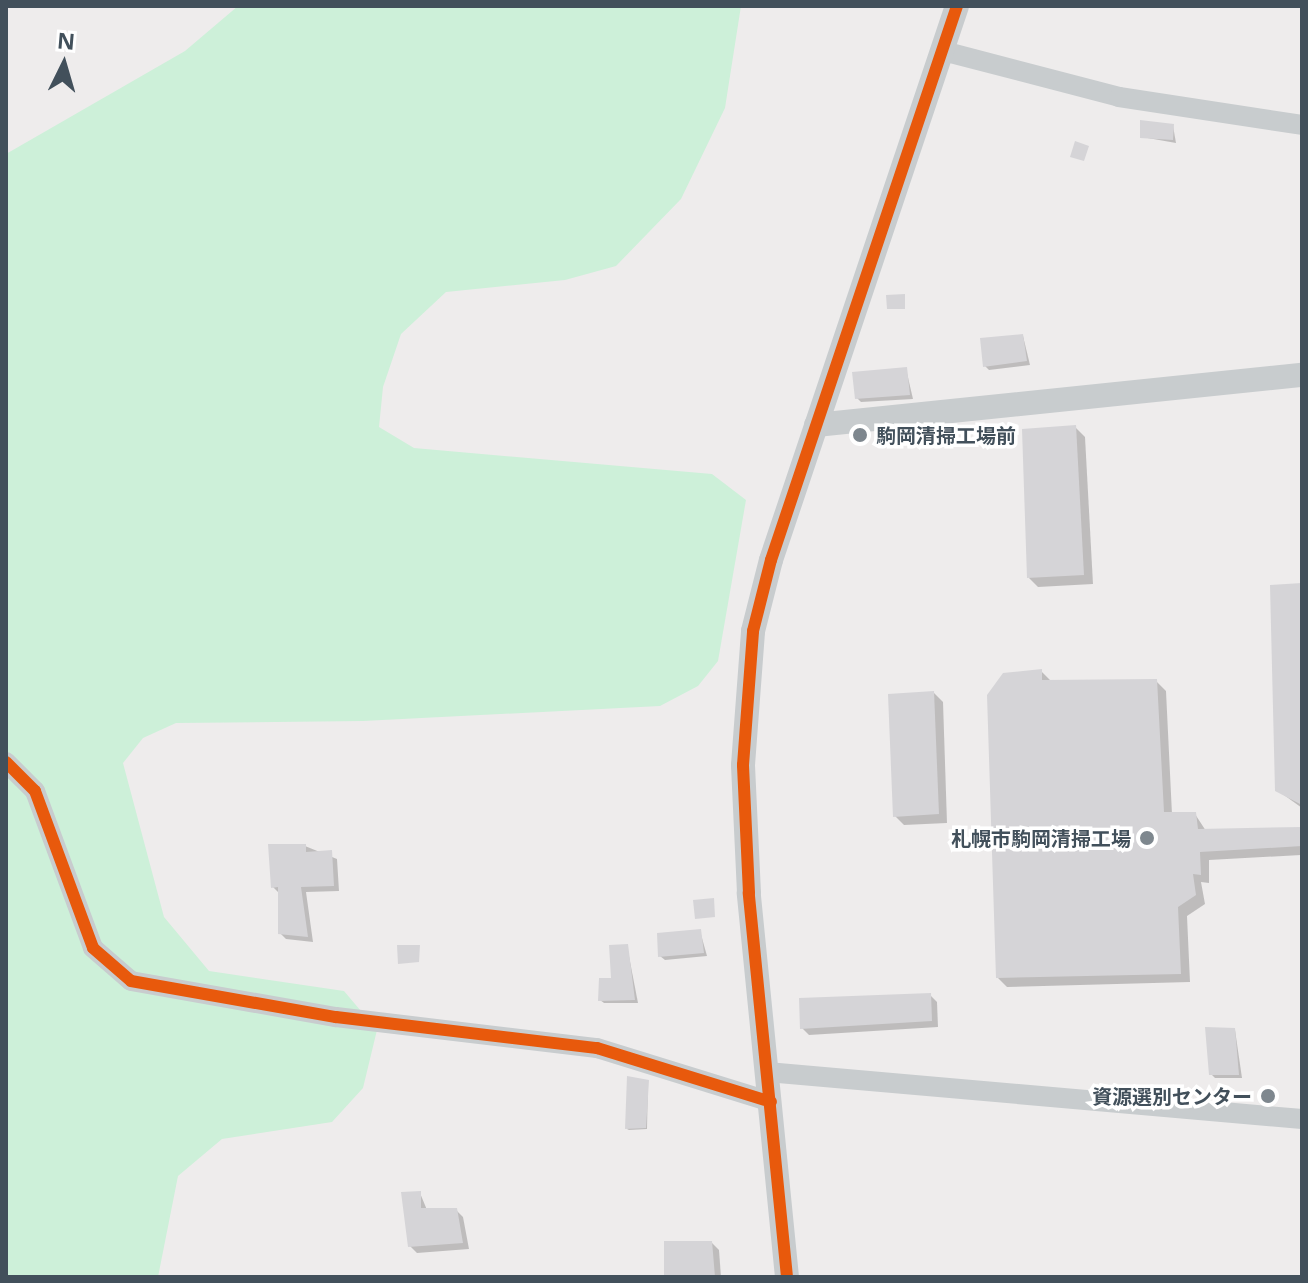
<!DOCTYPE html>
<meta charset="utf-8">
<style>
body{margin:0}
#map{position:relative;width:1308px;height:1283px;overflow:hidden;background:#eeecec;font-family:"Noto Sans","Noto Sans JP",sans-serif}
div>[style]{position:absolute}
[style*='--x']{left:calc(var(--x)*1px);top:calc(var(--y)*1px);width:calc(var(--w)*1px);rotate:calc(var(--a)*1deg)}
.green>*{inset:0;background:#cdf0d9}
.shadow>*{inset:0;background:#0003}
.building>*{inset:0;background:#d5d4d7}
.minor>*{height:20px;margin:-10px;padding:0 10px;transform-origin:10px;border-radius:10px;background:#c8ccce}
.tertiary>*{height:24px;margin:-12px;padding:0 12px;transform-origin:12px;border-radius:12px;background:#c8ccce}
.cycleway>*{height:12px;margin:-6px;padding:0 6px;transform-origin:6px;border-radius:6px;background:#e8590c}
.dots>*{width:22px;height:22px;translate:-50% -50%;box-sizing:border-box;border:4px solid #fff;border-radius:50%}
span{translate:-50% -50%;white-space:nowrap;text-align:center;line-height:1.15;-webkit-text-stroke:7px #fff;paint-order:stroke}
.poi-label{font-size:20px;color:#42505b;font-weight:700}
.left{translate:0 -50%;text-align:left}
.right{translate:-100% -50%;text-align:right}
.frame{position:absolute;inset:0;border:8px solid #42505b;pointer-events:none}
.north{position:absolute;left:24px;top:24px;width:80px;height:80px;-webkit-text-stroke:6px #fff;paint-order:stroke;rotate:5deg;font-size:22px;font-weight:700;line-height:32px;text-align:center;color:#42505b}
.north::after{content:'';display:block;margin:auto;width:28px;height:36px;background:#42505b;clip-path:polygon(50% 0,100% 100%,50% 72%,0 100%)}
</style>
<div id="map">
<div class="green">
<div style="clip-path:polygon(238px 6px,741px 6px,725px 108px,681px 199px,616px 266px,565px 280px,446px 292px,401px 334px,383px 387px,379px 427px,414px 448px,712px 474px,746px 500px,718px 661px,698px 686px,660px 706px,363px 721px,176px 723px,143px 738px,123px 763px,164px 917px,209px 971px,344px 991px,377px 1030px,363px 1088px,332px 1122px,222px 1139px,178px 1176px,158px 1277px,6px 1277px,6px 154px,185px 51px)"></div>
</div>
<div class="shadow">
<div style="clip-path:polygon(1173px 126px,1176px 143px,1142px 137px)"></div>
<div style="clip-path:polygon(1023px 336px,1030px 365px,989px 370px,985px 366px)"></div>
<div style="clip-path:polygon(906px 369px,913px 399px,861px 402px,857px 398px)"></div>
<div style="clip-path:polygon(1075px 427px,1085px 437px,1093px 584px,1038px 587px,1029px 578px)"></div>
<div style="clip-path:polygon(1302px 585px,1302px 808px,1277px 790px)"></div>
<div style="clip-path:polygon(1041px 671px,1050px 680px,1156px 681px,1166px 691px,1172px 814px,1195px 814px,1206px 831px,1302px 829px,1302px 909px,1301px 855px,1209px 860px,1209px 883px,1201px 882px,1205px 904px,1187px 916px,1190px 982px,1007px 987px,998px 978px)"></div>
<div style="clip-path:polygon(934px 693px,943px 702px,947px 823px,904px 825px,895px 816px)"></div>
<div style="clip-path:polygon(305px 846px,337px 859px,339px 891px,306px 892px,313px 942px,286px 939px,280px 933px,280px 894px,273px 887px)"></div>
<div style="clip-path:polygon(700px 931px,707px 956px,665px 960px,660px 956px)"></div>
<div style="clip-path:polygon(627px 946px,638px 1003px,604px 1003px,600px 1000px)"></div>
<div style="clip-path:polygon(930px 995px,937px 1002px,938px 1027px,809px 1035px,802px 1028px)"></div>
<div style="clip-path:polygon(1235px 1030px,1242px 1078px,1215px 1078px,1211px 1074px)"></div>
<div style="clip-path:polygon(648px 1082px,647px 1129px,629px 1130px,627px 1129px)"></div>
<div style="clip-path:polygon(420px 1193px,427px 1210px,456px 1210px,463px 1217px,469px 1249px,417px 1253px,410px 1246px)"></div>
<div style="clip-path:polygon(712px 1243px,719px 1250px,721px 1277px,666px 1277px)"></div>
</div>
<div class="building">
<div style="clip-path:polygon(1140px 120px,1174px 124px,1173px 140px,1140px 138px)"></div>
<div style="clip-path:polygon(1075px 141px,1089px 146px,1084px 161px,1070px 157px)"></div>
<div style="clip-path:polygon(905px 294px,905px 309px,887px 309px,886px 295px)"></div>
<div style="clip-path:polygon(1023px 334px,1027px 361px,983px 367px,980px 338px)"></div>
<div style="clip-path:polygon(907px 367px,910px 395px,855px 399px,852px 372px)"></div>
<div style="clip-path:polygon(1076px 425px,1084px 575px,1027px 578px,1022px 429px)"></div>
<div style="clip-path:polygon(1302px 583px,1302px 805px,1275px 791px,1270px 585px)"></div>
<div style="clip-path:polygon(1042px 669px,1042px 680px,1157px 679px,1164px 812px,1196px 812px,1198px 829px,1302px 827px,1302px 846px,1200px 852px,1201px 875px,1193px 874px,1196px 895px,1178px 907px,1181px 974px,996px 978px,987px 695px,1003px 673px)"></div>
<div style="clip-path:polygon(934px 691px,939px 814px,893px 817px,888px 694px)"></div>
<div style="clip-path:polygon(268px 844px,306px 844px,306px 852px,332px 850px,334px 886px,301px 887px,308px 937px,278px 934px,278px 887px,271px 888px)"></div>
<div style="clip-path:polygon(714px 898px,715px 917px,695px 919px,693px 900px)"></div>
<div style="clip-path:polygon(701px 929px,704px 953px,658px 957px,657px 933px)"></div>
<div style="clip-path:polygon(628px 944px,635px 1000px,598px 1001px,599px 978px,611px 978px,609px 945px)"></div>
<div style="clip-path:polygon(397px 945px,420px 945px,419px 962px,398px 964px)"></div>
<div style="clip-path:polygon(931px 993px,932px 1021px,800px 1029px,799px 998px)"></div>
<div style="clip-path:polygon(1205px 1027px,1235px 1028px,1239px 1075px,1209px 1075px)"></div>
<div style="clip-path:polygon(627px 1076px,649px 1080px,646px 1128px,625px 1129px)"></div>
<div style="clip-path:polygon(421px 1191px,421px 1208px,457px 1208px,463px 1243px,408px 1247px,401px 1192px)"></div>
<div style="clip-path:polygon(664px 1241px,712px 1241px,715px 1277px,664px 1277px)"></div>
</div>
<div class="minor">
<div style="--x:943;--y:51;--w:182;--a:14.6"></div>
<div style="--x:1119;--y:97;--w:185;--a:8.7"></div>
<div style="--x:6;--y:762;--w:41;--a:45"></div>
<div style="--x:35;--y:791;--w:167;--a:69.7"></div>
<div style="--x:93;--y:948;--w:50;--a:41"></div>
<div style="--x:131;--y:981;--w:208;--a:10"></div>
<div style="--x:336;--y:1017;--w:263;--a:6.8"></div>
<div style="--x:597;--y:1048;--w:182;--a:17.2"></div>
<div style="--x:767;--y:1072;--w:537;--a:5.02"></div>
</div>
<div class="tertiary">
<div style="--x:816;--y:425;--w:489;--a:-5.9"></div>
<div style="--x:787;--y:1277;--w:386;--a:-95.7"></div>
<div style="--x:749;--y:893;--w:128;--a:-92.7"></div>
<div style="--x:743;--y:765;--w:134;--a:-85.7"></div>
<div style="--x:753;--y:631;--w:73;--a:-75.8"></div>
<div style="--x:771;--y:560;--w:584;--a:-71.44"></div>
</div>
<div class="cycleway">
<div style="--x:6;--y:762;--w:41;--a:45"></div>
<div style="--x:35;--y:791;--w:167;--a:69.7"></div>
<div style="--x:93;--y:948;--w:50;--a:41"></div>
<div style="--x:131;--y:981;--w:208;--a:10"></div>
<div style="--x:336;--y:1017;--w:263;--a:6.8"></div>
<div style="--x:597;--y:1048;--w:182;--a:17.2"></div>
<div style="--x:787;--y:1277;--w:386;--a:-95.7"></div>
<div style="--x:749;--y:893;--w:128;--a:-92.7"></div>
<div style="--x:743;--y:765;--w:134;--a:-85.7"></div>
<div style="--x:753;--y:631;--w:73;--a:-75.8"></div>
<div style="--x:771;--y:560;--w:584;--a:-71.44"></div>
</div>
<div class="dots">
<div style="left:860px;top:435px;background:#7e878e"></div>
<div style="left:1147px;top:838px;background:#7e878e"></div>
<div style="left:1268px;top:1096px;background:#7e878e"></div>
</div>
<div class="poi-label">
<span class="left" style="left:876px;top:435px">駒岡清掃工場前</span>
<span class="right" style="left:1131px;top:838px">札幌市駒岡清掃工場</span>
<span class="right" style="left:1252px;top:1096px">資源選別センター</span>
</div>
<div class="frame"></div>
<div class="north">N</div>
</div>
